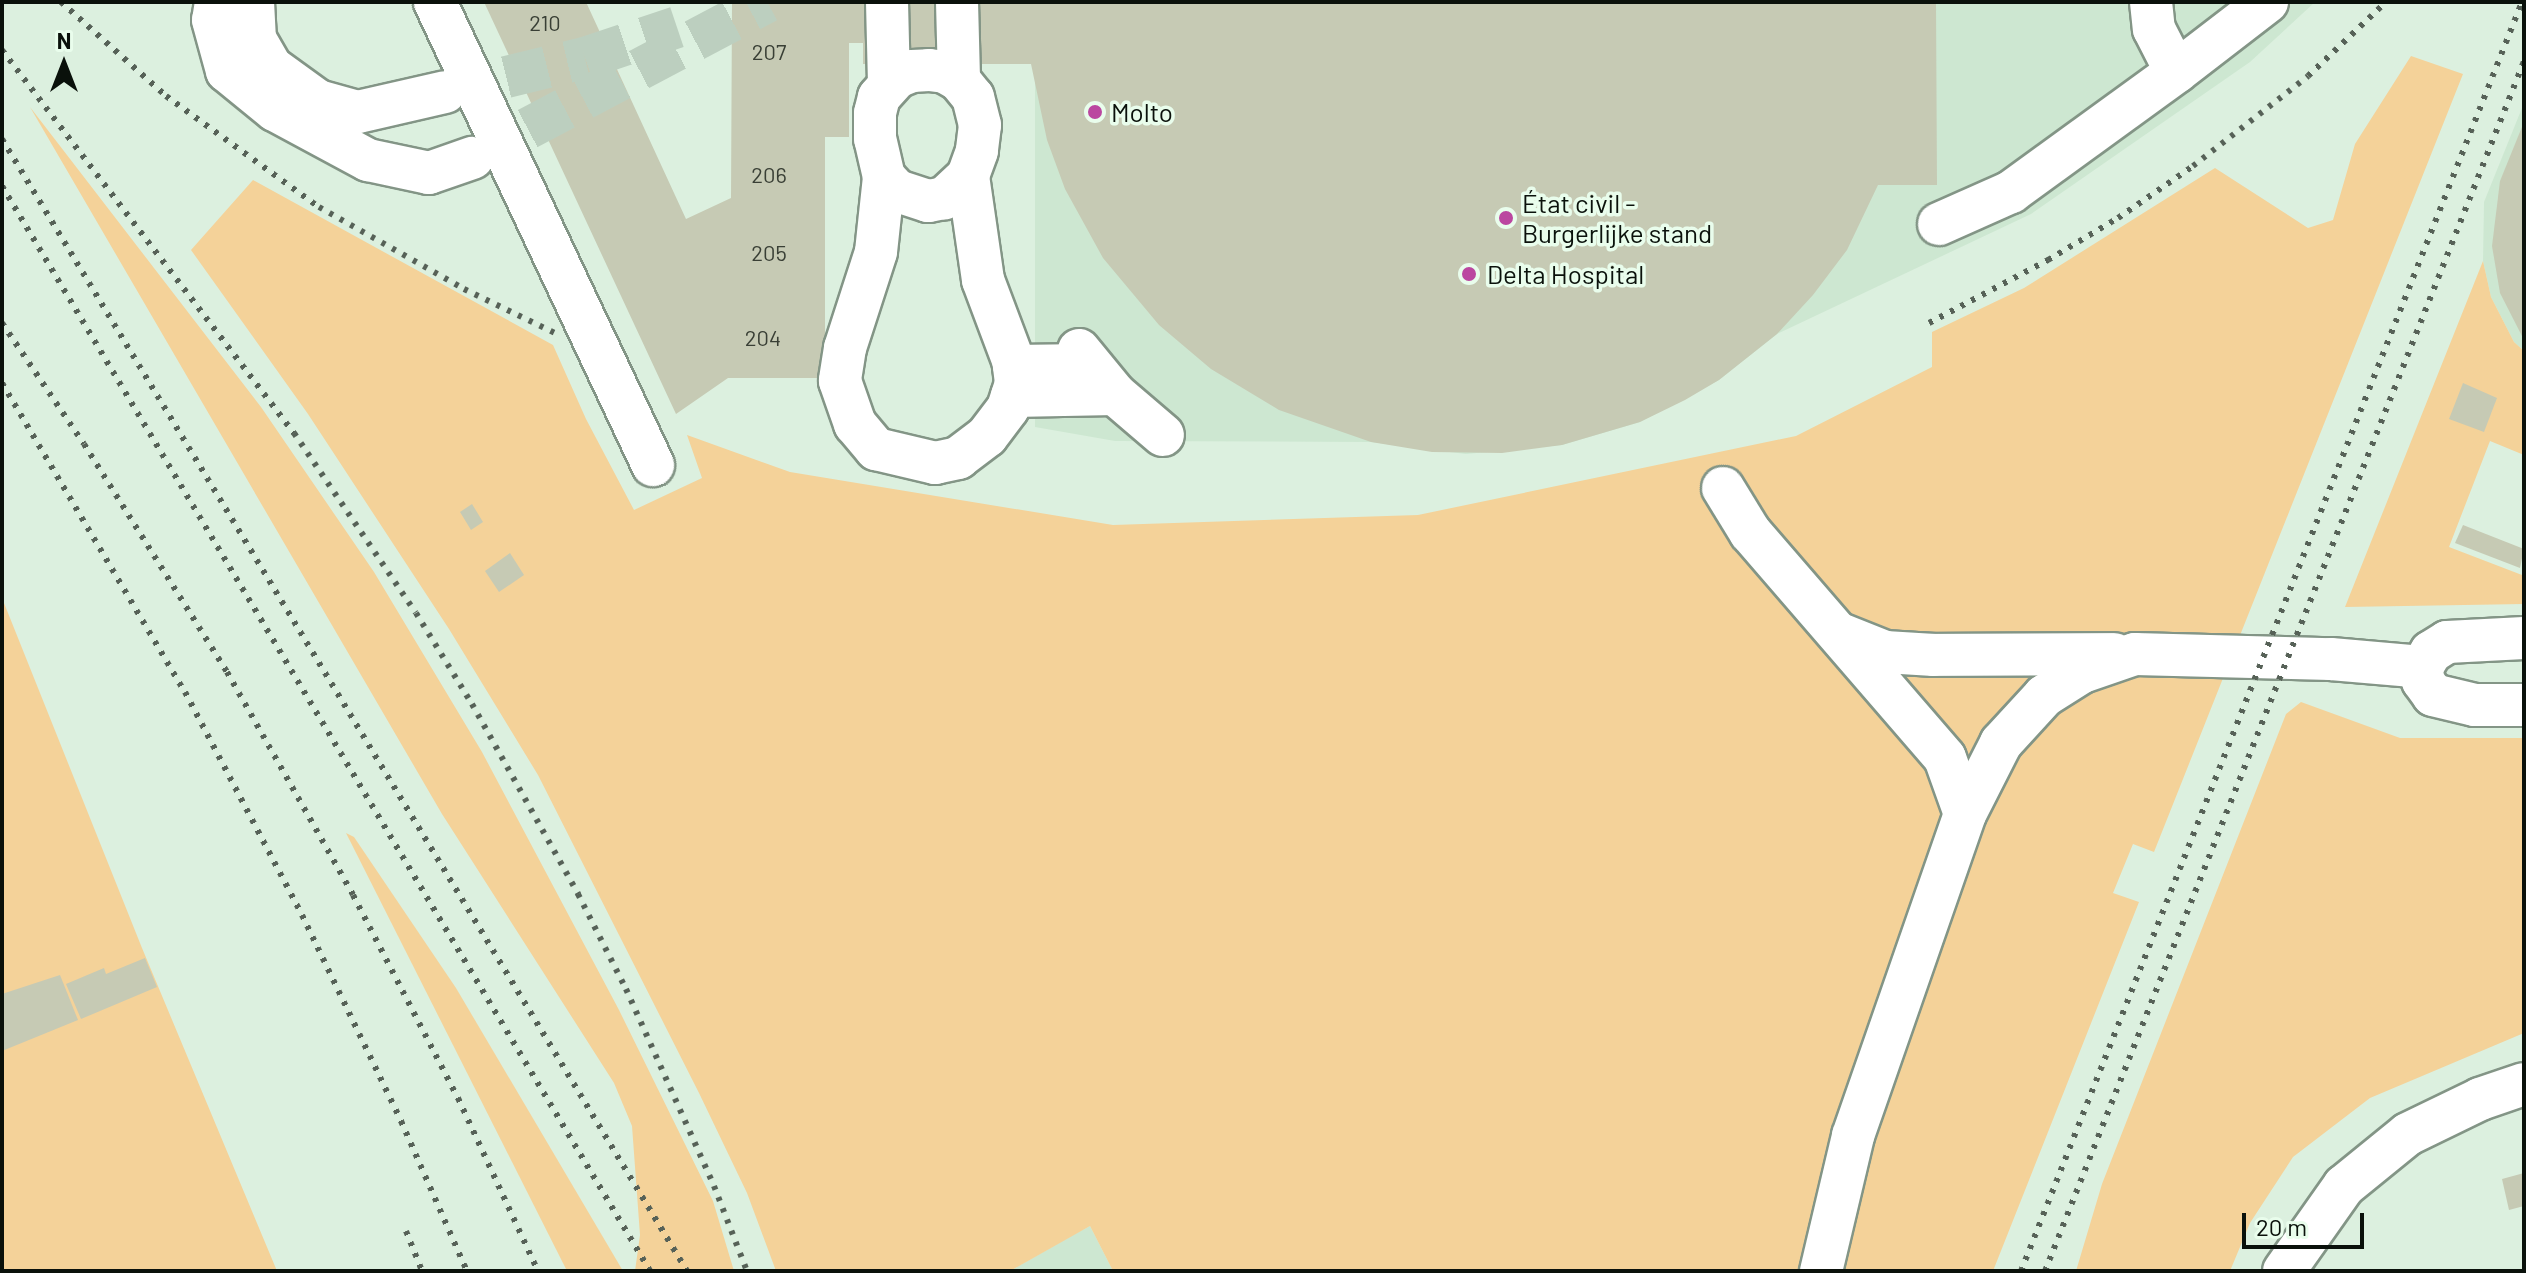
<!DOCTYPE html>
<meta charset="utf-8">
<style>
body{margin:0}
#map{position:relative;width:2526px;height:1273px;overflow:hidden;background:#dcf0df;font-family:Barlow,sans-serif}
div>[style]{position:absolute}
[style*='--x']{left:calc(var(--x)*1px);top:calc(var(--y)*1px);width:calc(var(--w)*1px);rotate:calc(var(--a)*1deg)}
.built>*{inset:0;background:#cde7d1}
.green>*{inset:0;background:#f4d299}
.building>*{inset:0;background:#c6cab4}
.minor-tunnel>*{height:42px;margin-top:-21px;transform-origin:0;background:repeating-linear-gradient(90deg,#bccfbf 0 42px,transparent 0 63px)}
.roads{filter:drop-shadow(2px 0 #839586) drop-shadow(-2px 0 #839586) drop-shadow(0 2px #839586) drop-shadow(0 -2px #839586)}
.minor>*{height:42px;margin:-21px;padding:0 21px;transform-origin:21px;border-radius:21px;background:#fff}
.rail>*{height:6px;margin-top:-3px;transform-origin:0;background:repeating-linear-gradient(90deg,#566157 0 4px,transparent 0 12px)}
.dots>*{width:22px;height:22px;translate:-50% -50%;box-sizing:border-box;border:4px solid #e9fdec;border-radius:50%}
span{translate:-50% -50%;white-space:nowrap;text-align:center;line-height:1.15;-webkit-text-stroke:7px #e9fdec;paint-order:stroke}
.number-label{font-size:22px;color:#393f35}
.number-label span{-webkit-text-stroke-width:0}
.poi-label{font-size:26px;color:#0a110b}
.left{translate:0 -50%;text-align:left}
.frame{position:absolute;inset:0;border:4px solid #0a110b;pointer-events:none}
.north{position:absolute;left:24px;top:24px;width:80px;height:80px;-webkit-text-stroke:6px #e9fdec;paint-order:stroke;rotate:0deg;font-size:22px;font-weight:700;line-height:32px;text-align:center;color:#0a110b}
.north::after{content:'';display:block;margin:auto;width:28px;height:36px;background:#0a110b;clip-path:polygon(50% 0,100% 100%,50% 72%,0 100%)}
.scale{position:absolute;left:2242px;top:1213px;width:122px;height:36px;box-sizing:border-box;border:4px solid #0a110b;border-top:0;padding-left:10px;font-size:24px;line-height:28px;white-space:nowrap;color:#0a110b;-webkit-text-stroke:6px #e9fdec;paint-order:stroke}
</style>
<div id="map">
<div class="built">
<div style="clip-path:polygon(1035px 2px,2315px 2px,2250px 62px,2031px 214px,1777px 334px,1719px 380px,1640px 422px,1562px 445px,1466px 454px,1371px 442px,1115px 441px,1035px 427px)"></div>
<div style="clip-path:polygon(2524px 103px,2524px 351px,2514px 342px,2491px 297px,2483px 261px,2484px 202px)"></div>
<div style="clip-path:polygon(1090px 1226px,1113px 1271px,1010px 1271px,1073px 1235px)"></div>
</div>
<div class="green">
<div style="clip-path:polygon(2411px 56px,2463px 74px,2154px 852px,2133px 844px,2113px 893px,2139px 902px,1993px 1271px,1113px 1271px,1090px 1226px,1010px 1271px,776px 1271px,747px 1193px,699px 1093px,538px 775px,449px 629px,308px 414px,191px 250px,253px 180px,553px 345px,586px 419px,634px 510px,702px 478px,687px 435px,790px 472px,1113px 525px,1418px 515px,1796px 436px,1932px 367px,1932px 332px,2024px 288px,2215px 168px,2308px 228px,2333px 220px,2355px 144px)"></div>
<div style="clip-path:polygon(30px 107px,261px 407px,374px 572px,482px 752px,619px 1010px,713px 1201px,734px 1271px,635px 1271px,640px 1235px,632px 1126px,614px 1083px,442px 814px)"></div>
<div style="clip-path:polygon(2483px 261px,2491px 297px,2514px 342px,2524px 351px,2524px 455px,2490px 441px,2449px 547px,2522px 575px,2524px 571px,2524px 604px,2345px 607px)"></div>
<div style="clip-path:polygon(2px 598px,142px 948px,277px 1271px,2px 1271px)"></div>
<div style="clip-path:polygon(2301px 702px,2400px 738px,2524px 738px,2524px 1033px,2370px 1098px,2293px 1157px,2250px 1223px,2230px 1271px,2076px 1271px,2102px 1184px,2286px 714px)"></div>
<div style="clip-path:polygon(346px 833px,354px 837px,456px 988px,623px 1271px,567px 1271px)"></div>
</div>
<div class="building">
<div style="clip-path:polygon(484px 2px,586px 2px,686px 219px,731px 198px,732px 2px,1936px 2px,1937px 185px,1878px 185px,1847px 250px,1813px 295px,1777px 334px,1719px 380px,1685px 400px,1640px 422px,1562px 445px,1502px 453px,1432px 452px,1371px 442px,1279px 410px,1211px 369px,1159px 325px,1103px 258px,1065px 189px,1047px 140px,1031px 64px,863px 64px,863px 43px,849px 43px,849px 137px,825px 137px,825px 378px,728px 378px,676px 414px)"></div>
<div style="clip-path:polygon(2524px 122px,2524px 340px,2500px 293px,2492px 246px,2500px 181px)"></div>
<div style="clip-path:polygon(2463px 383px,2497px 398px,2484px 432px,2449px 419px)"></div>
<div style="clip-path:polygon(472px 504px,483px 522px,471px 530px,460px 512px)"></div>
<div style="clip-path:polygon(2463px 525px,2524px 549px,2520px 568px,2455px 543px)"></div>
<div style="clip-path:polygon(510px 553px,524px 575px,499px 592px,485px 571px)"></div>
<div style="clip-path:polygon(145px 958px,157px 987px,81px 1019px,66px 984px,104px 968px,106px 974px)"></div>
<div style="clip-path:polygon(60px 975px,78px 1020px,2px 1051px,2px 994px)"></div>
<div style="clip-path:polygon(2524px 1173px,2524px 1206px,2509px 1210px,2502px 1179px)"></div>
</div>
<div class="minor-tunnel">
<div style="--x:445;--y:92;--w:144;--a:-13.7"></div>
<div style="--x:585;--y:58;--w:97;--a:-18.6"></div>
<div style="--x:472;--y:158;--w:334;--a:-27.9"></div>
</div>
<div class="roads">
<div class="minor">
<div style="--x:216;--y:2;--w:18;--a:99"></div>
<div style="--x:213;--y:20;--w:53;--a:74.6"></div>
<div style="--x:227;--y:71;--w:62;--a:39.1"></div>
<div style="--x:275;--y:110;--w:106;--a:28.3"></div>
<div style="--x:368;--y:160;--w:62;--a:12"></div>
<div style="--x:429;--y:173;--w:46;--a:-19.2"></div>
<div style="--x:253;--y:2;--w:37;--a:87"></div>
<div style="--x:255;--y:39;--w:32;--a:60"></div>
<div style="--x:271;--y:67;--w:58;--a:35.9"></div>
<div style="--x:318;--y:101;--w:41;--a:15.4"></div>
<div style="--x:358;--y:112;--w:89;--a:-12.9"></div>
<div style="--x:435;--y:2;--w:512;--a:64.79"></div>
<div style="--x:887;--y:2;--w:82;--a:88.6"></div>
<div style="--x:957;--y:2;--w:78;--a:88.5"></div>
<div style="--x:2151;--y:2;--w:27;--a:84"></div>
<div style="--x:2154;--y:29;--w:48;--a:62.9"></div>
<div style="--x:2176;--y:72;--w:115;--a:-37.6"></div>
<div style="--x:929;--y:70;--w:16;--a:7"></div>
<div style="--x:945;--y:72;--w:16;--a:30"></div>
<div style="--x:959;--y:80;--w:22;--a:51"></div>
<div style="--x:973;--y:97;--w:29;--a:76"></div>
<div style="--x:980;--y:125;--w:26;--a:97"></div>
<div style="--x:977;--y:151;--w:27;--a:110"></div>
<div style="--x:968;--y:176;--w:33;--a:137"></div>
<div style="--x:944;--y:198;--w:16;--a:169"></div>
<div style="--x:928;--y:201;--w:33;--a:-162"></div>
<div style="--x:897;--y:191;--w:19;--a:-133"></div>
<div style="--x:884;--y:177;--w:39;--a:-103"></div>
<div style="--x:875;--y:139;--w:26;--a:-90"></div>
<div style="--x:875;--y:113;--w:16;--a:-76"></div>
<div style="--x:879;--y:97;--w:27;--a:-48"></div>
<div style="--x:897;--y:77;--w:16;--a:-22"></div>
<div style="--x:912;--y:71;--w:17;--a:-3"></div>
<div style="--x:884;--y:177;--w:75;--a:96.1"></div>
<div style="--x:876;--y:252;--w:101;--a:107.9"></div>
<div style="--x:845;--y:348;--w:33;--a:99"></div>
<div style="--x:840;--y:381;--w:46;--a:70.8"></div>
<div style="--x:855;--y:424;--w:33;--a:50"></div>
<div style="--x:876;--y:449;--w:61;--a:13.3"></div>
<div style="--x:935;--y:463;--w:24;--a:-12"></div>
<div style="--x:958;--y:458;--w:36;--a:-37"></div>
<div style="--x:987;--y:436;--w:35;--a:-53"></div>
<div style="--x:1008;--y:408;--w:26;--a:-72"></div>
<div style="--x:1016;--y:383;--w:23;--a:-97"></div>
<div style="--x:1013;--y:360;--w:85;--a:-110.6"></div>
<div style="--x:983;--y:280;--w:105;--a:-98.2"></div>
<div style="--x:1939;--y:224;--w:79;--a:-24"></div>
<div style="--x:2011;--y:192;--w:204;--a:-36"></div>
<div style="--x:1079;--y:350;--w:57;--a:50.7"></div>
<div style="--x:1115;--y:394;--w:63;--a:40.5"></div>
<div style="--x:1014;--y:366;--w:75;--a:-0.8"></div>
<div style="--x:1012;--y:396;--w:103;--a:-1.1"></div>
<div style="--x:1723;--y:488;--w:52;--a:58.5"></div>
<div style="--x:1750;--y:532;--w:298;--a:49.2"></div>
<div style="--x:1945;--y:758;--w:59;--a:70.3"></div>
<div style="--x:1965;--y:814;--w:341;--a:109.2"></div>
<div style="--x:1853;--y:1136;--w:139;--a:103.3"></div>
<div style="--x:1840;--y:634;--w:48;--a:21.8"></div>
<div style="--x:1885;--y:652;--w:49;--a:3.5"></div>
<div style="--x:1934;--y:655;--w:180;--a:-0.3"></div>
<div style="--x:2524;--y:638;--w:77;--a:177"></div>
<div style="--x:2447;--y:642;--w:19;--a:148"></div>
<div style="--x:2431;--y:652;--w:17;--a:121"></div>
<div style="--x:2422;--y:667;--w:14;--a:86"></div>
<div style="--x:2423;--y:681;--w:17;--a:54"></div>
<div style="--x:2433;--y:695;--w:43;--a:13.4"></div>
<div style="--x:2475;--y:705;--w:49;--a:0"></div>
<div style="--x:1965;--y:814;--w:80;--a:-63.1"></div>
<div style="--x:2001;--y:743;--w:64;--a:-47.5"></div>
<div style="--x:2044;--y:696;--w:45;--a:-32.3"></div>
<div style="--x:2082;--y:672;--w:56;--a:-18.8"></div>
<div style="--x:2135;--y:654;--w:196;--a:1.5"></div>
<div style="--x:2331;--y:659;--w:91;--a:5"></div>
<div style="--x:2284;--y:1271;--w:104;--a:-54.8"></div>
<div style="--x:2344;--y:1186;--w:82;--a:-39.1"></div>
<div style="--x:2408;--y:1134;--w:80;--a:-25.9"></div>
<div style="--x:2480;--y:1099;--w:46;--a:-18.8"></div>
</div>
</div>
<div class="rail">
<div style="--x:61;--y:2;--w:141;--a:41.8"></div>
<div style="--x:166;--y:96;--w:189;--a:36"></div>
<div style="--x:319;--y:207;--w:167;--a:29.5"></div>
<div style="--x:464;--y:289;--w:103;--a:25.8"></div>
<div style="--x:2;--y:50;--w:482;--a:52.7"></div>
<div style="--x:294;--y:433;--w:217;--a:55.9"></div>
<div style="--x:416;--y:613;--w:107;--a:58.4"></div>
<div style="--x:472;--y:704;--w:218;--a:60.8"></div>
<div style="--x:578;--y:894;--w:106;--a:63.2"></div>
<div style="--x:626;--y:989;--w:216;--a:65.9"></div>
<div style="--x:714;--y:1186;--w:91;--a:68.8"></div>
<div style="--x:2;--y:139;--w:1323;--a:58.82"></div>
<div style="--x:2;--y:186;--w:1264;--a:59.15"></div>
<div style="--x:2;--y:323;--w:146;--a:55.9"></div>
<div style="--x:84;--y:444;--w:269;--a:57.9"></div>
<div style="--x:227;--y:672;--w:256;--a:60.5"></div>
<div style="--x:353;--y:895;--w:229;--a:62.7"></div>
<div style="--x:458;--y:1098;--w:191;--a:65.2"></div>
<div style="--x:1929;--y:323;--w:135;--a:-27.9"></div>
<div style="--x:2048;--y:260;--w:82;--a:-31"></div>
<div style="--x:2118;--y:218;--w:91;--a:-34.7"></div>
<div style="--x:2193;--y:166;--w:146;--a:-38"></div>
<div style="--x:2308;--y:76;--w:108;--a:-43.5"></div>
<div style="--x:2;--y:383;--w:359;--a:59.4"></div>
<div style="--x:185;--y:692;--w:252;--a:62.3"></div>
<div style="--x:302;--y:915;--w:229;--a:64.3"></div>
<div style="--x:401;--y:1121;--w:164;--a:66.3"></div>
<div style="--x:406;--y:1231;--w:43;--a:68.2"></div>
<div style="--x:2021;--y:1271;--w:1364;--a:-68.46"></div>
<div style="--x:2045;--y:1271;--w:1301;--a:-68.4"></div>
</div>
<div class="dots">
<div style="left:1095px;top:112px;background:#bb47a0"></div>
<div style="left:1506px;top:218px;background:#bb47a0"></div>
<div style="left:1469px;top:274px;background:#bb47a0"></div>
</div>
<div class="number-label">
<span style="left:545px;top:23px">210</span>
<span style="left:769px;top:52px">207</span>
<span style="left:769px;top:175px">206</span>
<span style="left:769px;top:253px">205</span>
<span style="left:763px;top:338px">204</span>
</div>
<div class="poi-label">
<span class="left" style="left:1111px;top:112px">Molto</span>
<span class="left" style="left:1522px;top:218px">État civil -<br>Burgerlijke stand</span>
<span class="left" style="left:1487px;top:274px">Delta Hospital</span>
</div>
<div class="frame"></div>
<div class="north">N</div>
<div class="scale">20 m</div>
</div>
